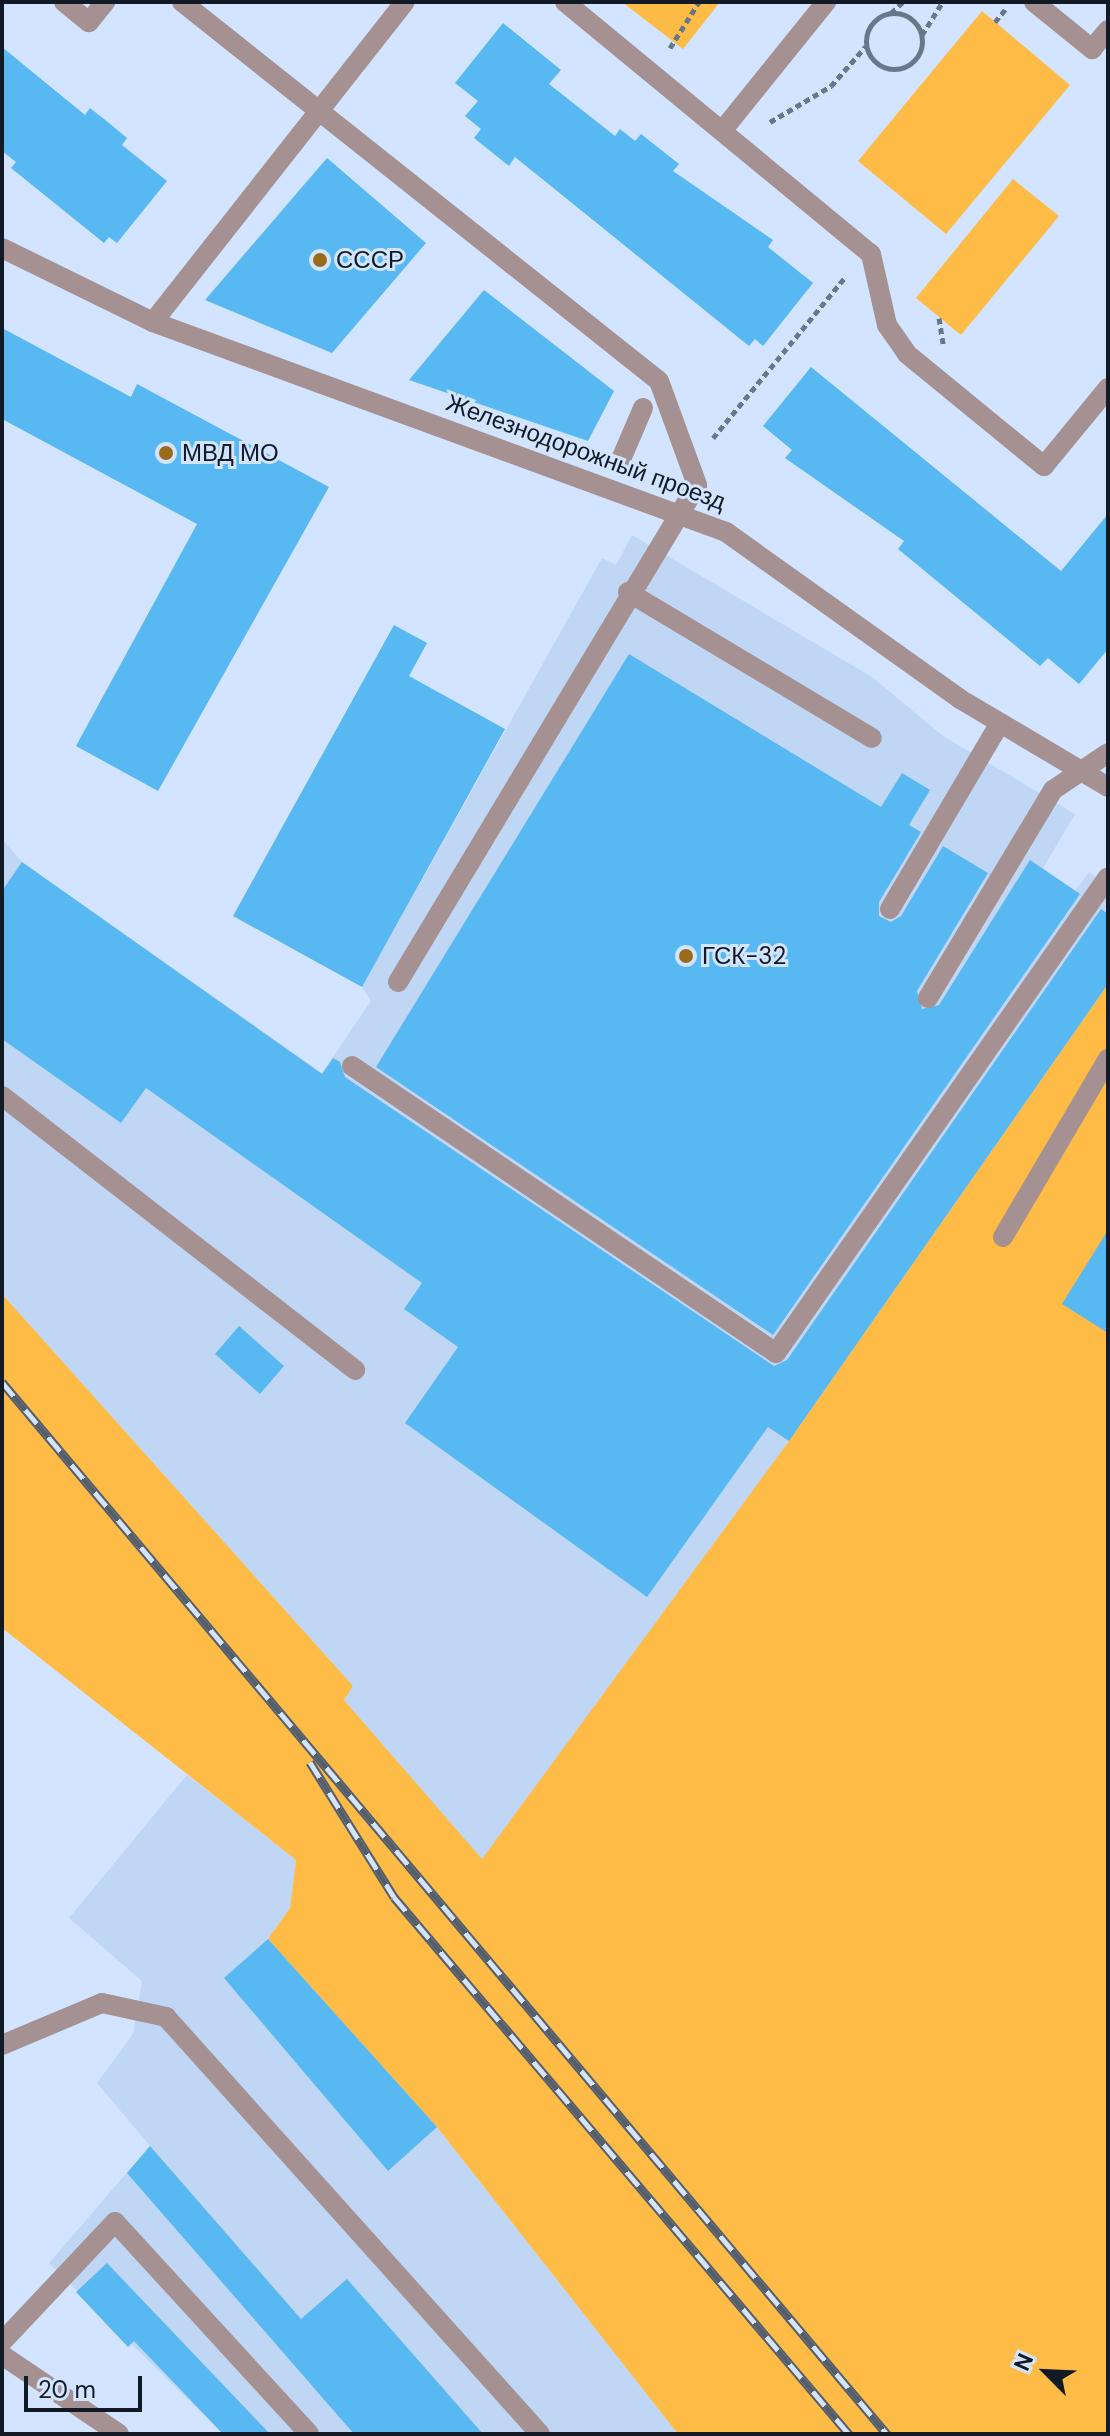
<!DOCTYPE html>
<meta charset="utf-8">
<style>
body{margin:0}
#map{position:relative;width:1110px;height:2436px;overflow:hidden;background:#d2e4ff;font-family:"DM Sans",sans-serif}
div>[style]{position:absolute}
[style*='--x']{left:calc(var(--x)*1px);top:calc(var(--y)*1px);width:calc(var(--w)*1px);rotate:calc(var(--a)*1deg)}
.built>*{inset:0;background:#c0d6f5}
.green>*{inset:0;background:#febb46}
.building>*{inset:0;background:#58b8f2}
.path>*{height:5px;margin-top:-2.5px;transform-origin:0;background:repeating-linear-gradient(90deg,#6a7689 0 6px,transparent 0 10px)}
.path>.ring{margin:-2.5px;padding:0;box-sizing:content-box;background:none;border:5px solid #6a7689;border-radius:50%}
.minor>*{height:20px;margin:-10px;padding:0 10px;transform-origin:10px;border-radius:10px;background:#a59191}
.rail>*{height:9px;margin-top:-4.5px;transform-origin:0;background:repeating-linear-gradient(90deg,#d2e4ff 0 18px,#535e6f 0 36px);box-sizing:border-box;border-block:2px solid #535e6f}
.dots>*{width:22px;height:22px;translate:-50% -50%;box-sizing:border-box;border:4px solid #d2e4ff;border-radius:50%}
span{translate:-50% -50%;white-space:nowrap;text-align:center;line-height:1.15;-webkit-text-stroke:6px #d2e4ff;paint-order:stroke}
.poi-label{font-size:24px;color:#121a25}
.left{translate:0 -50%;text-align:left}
.street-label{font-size:24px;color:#121a25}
.frame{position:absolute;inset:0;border:4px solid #121a25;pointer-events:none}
.north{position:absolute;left:1006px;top:2332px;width:80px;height:80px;-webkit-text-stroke:6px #d2e4ff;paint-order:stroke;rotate:294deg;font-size:22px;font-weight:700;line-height:32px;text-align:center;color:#121a25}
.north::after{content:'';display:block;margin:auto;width:28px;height:36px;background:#121a25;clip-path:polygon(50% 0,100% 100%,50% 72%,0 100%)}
.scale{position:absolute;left:24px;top:2376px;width:118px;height:36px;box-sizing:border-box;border:4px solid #121a25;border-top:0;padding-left:10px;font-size:24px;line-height:28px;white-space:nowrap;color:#121a25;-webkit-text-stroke:6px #d2e4ff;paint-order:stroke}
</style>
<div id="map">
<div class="built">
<div style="clip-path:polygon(632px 535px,872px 677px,943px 736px,1075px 814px,1043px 868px,1075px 891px,1089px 872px,1108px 886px,1108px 984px,789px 1441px,482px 1860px,344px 1700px,353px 1686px,2px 1294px,2px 839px,22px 862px,322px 1073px,371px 1001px,362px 987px,602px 558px,616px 565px)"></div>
<div style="clip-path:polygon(187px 1775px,296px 1860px,290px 1908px,268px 1939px,437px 2127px,678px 2434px,223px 2434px,49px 2263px,150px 2146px,97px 2083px,133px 2034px,142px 1981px,69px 1918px)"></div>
</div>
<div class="green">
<div style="clip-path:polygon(622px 2px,720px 2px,683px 49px)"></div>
<div style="clip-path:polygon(982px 11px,1070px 85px,946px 234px,858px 161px)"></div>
<div style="clip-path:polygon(1013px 179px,1059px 216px,961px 335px,916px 298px)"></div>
<div style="clip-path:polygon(1108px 984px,1108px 2434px,678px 2434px,437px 2127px,268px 1939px,290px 1908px,296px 1860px,2px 1628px,2px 1294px,353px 1686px,344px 1700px,482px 1859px,789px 1441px)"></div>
</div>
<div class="building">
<div style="clip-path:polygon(503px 23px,561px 70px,549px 84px,615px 136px,620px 129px,635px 141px,641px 134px,679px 164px,673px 171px,773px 240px,768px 247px,813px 283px,763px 346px,755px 339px,749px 346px,515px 157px,509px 166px,474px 138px,481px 129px,465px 116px,478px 101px,455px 83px)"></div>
<div style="clip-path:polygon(2px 47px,85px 115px,90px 108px,109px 123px,127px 138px,122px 145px,167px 181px,117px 243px,109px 237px,104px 243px,11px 168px,16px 162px,2px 151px)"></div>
<div style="clip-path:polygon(327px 158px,426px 243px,332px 353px,205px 300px)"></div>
<div style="clip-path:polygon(484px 290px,614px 391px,588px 441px,409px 380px)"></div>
<div style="clip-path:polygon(2px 328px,131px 397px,137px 384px,329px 487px,158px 791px,76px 746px,197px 524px,2px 419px)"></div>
<div style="clip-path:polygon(811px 367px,1061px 571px,1108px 514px,1108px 649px,1079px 684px,1048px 658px,1040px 666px,898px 549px,904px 541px,785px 458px,792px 450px,763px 426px)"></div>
<div style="clip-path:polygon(394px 625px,427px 643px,409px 676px,505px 729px,362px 987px,233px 916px)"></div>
<div style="clip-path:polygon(629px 654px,881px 807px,902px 773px,930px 790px,909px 825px,921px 832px,879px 902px,879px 916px,891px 922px,901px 916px,943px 846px,988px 873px,917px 991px,922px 1009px,939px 1005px,1030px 860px,1080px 894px,773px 1335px,376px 1067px)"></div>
<div style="clip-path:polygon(22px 862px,322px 1074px,333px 1058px,340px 1062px,345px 1077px,774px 1366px,787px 1360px,1101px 909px,1108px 914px,1108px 984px,789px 1441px,768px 1427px,647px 1597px,405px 1423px,458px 1347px,404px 1309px,422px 1283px,146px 1088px,121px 1123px,2px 1039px,2px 891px)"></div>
<div style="clip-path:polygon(1108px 1230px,1108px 1333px,1062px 1304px)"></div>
<div style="clip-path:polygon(239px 1326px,284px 1366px,260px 1394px,215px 1354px)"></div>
<div style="clip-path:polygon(268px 1939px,437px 2127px,388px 2171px,224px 1978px)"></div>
<div style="clip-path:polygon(150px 2146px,301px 2319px,347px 2279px,483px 2434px,354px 2434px,127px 2173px)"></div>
<div style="clip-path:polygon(107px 2263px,270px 2434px,223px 2434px,134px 2341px,128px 2347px,76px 2292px)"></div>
</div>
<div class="path">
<div style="--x:891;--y:13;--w:16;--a:-43"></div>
<div class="ring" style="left:866px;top:13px;width:51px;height:51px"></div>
<div style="--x:995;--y:22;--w:19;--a:-51"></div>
<div style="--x:922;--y:35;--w:39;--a:-58"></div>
<div style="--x:670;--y:48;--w:54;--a:-57.8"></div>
<div style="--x:770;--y:122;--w:71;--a:-30.5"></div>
<div style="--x:831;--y:86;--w:53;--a:-48.8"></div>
<div style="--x:939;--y:318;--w:26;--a:81"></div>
<div style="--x:713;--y:438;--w:210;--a:-50.6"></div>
</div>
<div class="minor">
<div style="--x:64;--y:2;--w:32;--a:39"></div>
<div style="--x:89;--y:22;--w:26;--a:-51"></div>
<div style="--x:182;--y:2;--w:609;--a:38.47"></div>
<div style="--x:659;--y:381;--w:111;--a:69.9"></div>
<div style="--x:697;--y:485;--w:580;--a:121.03"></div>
<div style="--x:565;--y:2;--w:396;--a:39.5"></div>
<div style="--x:871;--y:254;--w:73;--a:77.3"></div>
<div style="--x:887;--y:325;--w:35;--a:55"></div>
<div style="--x:907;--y:354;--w:177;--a:39.3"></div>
<div style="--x:1044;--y:466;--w:101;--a:-50.6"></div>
<div style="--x:1034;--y:2;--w:75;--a:39"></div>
<div style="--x:1092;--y:49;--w:25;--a:-50"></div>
<div style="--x:722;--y:131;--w:166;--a:-51.1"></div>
<div style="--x:2;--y:248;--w:168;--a:26.1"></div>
<div style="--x:153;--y:322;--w:610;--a:20.13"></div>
<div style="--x:726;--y:532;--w:287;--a:35.5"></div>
<div style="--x:960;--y:699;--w:172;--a:30.7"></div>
<div style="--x:153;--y:322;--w:407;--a:-51.8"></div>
<div style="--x:619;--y:464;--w:61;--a:-66.8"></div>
<div style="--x:628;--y:592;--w:284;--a:30.9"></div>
<div style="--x:890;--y:909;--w:214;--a:-59.4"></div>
<div style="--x:928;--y:998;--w:243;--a:-59"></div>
<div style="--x:1053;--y:790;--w:66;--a:-33.9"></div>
<div style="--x:352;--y:1066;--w:512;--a:34.09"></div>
<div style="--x:776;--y:1353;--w:580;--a:-55.11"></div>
<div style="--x:2;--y:1096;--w:447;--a:37.8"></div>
<div style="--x:1003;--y:1237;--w:207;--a:-59.5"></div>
<div style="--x:2;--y:2045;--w:108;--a:-22.8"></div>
<div style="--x:102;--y:2003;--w:66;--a:12.3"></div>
<div style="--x:166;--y:2017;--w:560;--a:48.11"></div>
<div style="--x:2;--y:2342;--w:165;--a:-46.7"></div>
<div style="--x:115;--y:2222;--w:287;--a:47.5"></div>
<div style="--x:2;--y:2355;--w:141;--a:34"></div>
</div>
<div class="rail">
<div style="--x:2;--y:1382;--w:1375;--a:49.93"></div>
<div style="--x:310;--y:1762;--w:159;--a:58.1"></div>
<div style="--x:394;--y:1897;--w:704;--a:49.73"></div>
</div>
<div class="dots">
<div style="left:320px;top:260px;background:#986c1a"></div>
<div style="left:166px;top:453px;background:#986c1a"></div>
<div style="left:686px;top:956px;background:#986c1a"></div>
</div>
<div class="poi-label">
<span class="left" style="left:336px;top:260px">СССР</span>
<span class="left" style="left:182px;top:453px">МВД МО</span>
<span class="left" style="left:702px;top:956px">ГСК-32</span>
</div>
<div class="street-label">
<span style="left:586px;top:452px;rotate:20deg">Железнодорожный проезд</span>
</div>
<div class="frame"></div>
<div class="north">N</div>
<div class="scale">20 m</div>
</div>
